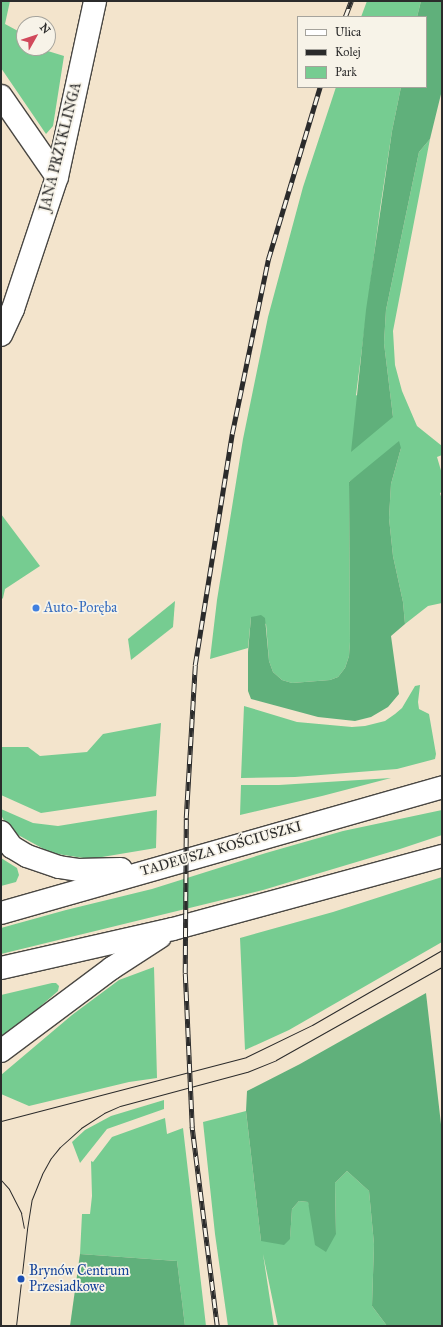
<!DOCTYPE html>
<meta charset="utf-8">
<style>
body{margin:0}
#map{position:relative;width:443px;height:1327px;overflow:hidden;background:#f3e4cc;font-family:"IM FELL Great Primer",serif}
div>[style]{position:absolute}
[style*='--x']{left:calc(var(--x)*1px);top:calc(var(--y)*1px);width:calc(var(--w)*1px);rotate:calc(var(--a)*1deg)}
.green>*{inset:0;background:#76cc91}
.forest>*{inset:0;background:#60b07b}
.roads{filter:drop-shadow(1px 0 #494743) drop-shadow(-1px 0 #494743) drop-shadow(0 1px #494743) drop-shadow(0 -1px #494743)}
.minor>*{height:22px;margin:-11px;padding:0 11px;transform-origin:11px;border-radius:11px;background:#fff}
.major>*{height:22px;margin:-11px;padding:0 11px;transform-origin:11px;border-radius:11px;background:#fff}
.tram>*{height:1px;margin:-0.5px;padding:0 0.5px;transform-origin:0.5px;border-radius:0.5px;background:#2b2b2b}
.rail>*{height:4.5px;margin-top:-2.25px;transform-origin:0;background:repeating-linear-gradient(90deg,#f7f3e8 0 9px,#2b2b2b 0 18px);box-sizing:border-box;border-block:1px solid #2b2b2b}
.dots>*{width:11px;height:11px;translate:-50% -50%;box-sizing:border-box;border:2px solid #f7f3e8;border-radius:50%}
span{translate:-50% -50%;white-space:nowrap;text-align:center;line-height:1.15;-webkit-text-stroke:3.5px #f7f3e8;paint-order:stroke}
.street-label{font-size:14px;color:#2b2b2b}
.shop-label{font-size:14px;color:#366cbe}
.left{translate:0 -50%;text-align:left}
.transit-label{font-size:14px;color:#164399}
.frame{position:absolute;inset:0;border:2px solid #2b2b2b;pointer-events:none}
.legend{position:absolute;left:297px;top:16px;width:130px;height:72px;box-sizing:border-box;background:#f7f3e8;border:1px solid #a5a39c;margin:0;padding:5px 7px;list-style:none;font-size:12px;color:#2b2b2b}
.legend li{display:flex;align-items:center;gap:8px;height:20px}
.legend b{width:20px;border:1px solid #a5a39c}
.north{position:absolute;left:16px;top:16px;width:40px;height:40px;box-sizing:border-box;background:#f7f3e8;border:1px solid #a5a39c;border-radius:50%;rotate:51deg;font-size:11px;font-weight:700;line-height:16px;text-align:center;color:#2b2b2b}
.north::after{content:'';display:block;margin:auto;width:14px;height:18px;background:#d1495b;clip-path:polygon(50% 0,100% 100%,50% 72%,0 100%)}
</style>
<div id="map">
<div class="green">
<div style="clip-path:polygon(1px 1px,10px 1px,5px 24px,18px 31px,18px 42px,24px 44px,24px 48px,38px 48px,64px 56px,53px 126px,46px 134px,1px 68px)"></div>
<div style="clip-path:polygon(367px 1px,421px 1px,417px 17px,361px 17px)"></div>
<div style="clip-path:polygon(336px 87px,401px 87px,392px 131px,380px 209px,356px 395px,393px 417px,384px 343px,386px 310px,419px 152px,430px 139px,393px 331px,395px 365px,402px 391px,417px 426px,442px 446px,442px 455px,437px 457px,442px 474px,442px 492px,440px 493px,442px 500px,442px 603px,428px 606px,405px 624px,403px 602px,393px 556px,389px 518px,391px 484px,401px 448px,349px 482px,350px 642px,349px 656px,345px 668px,338px 677px,330px 680px,292px 683px,282px 680px,273px 672px,269px 661px,266px 624px,251px 617px,248px 648px,210px 659px,217px 600px,243px 439px,268px 317px,303px 187px)"></div>
<div style="clip-path:polygon(1px 514px,40px 566px,5px 589px,3px 598px,1px 600px)"></div>
<div style="clip-path:polygon(175px 601px,173px 627px,131px 660px,128px 639px)"></div>
<div style="clip-path:polygon(420px 685px,418px 702px,419px 709px,429px 714px,436px 754px,435px 759px,397px 769px,295px 777px,241px 778px,244px 706px,297px 722px,352px 727px,365px 726px,385px 721px,395px 714px,402px 708px,415px 686px)"></div>
<div style="clip-path:polygon(161px 723px,156px 796px,41px 813px,1px 795px,1px 747px,28px 747px,40px 756px,87px 752px,103px 734px)"></div>
<div style="clip-path:polygon(391px 778px,322px 796px,240px 815px,241px 785px,279px 785px)"></div>
<div style="clip-path:polygon(1px 809px,33px 823px,58px 826px,157px 810px,156px 848px,90px 859px,51px 853px,9px 830px,1px 815px)"></div>
<div style="clip-path:polygon(442px 810px,442px 835px,400px 849px,263px 890px,1px 954px,1px 928px,66px 910px,152px 889px,266px 853px,343px 831px)"></div>
<div style="clip-path:polygon(1px 858px,17px 868px,19px 875px,16px 882px,1px 886px)"></div>
<div style="clip-path:polygon(442px 877px,442px 942px,289px 1030px,245px 1050px,240px 938px,333px 912px)"></div>
<div style="clip-path:polygon(154px 967px,157px 1078px,129px 1082px,29px 1106px,1px 1094px,1px 1075px,72px 1015px,119px 980px)"></div>
<div style="clip-path:polygon(52px 983px,56px 983px,59px 986px,58px 991px,1px 1041px,1px 995px)"></div>
<div style="clip-path:polygon(164px 1100px,164px 1109px,107px 1129px,80px 1163px,72px 1142px,85px 1130px,111px 1116px)"></div>
<div style="clip-path:polygon(246px 1111px,261px 1241px,290px 1238px,292px 1209px,299px 1201px,308px 1202px,311px 1213px,336px 1234px,335px 1183px,347px 1171px,369px 1191px,374px 1244px,372px 1306px,387px 1326px,278px 1326px,263px 1254px,274px 1326px,228px 1326px,215px 1234px,203px 1122px)"></div>
<div style="clip-path:polygon(165px 1118px,167px 1134px,183px 1128px,206px 1326px,185px 1326px,177px 1261px,80px 1254px,82px 1214px,90px 1214px,92px 1196px,91px 1161px,93px 1162px,112px 1137px)"></div>
</div>
<div class="forest">
<div style="clip-path:polygon(421px 1px,442px 1px,442px 90px,430px 139px,419px 152px,386px 310px,384px 343px,393px 417px,351px 452px,366px 310px,392px 131px,401px 87px,426px 87px,426px 17px,417px 17px)"></div>
<div style="clip-path:polygon(399px 441px,401px 448px,391px 484px,389px 518px,393px 556px,403px 602px,405px 624px,391px 636px,399px 694px,388px 707px,371px 717px,355px 721px,318px 717px,251px 699px,248px 691px,248px 652px,251px 617px,261px 615px,265px 618px,269px 661px,273px 672px,282px 680px,292px 683px,330px 680px,338px 677px,345px 668px,349px 656px,350px 642px,349px 482px)"></div>
<div style="clip-path:polygon(426px 993px,442px 1133px,442px 1326px,387px 1326px,372px 1306px,374px 1244px,369px 1191px,347px 1171px,335px 1183px,336px 1234px,326px 1252px,315px 1245px,308px 1202px,299px 1201px,292px 1209px,290px 1239px,284px 1245px,261px 1241px,246px 1111px,247px 1091px,300px 1064px)"></div>
<div style="clip-path:polygon(80px 1254px,177px 1261px,185px 1326px,70px 1326px)"></div>
</div>
<div class="roads">
<div class="minor">
<div style="--x:1;--y:96;--w:98;--a:55.3"></div>
<div style="--x:1;--y:335;--w:29;--a:-65"></div>
<div style="--x:13;--y:309;--w:139;--a:-71.6"></div>
<div style="--x:57;--y:177;--w:180;--a:-77.8"></div>
<div style="--x:1;--y:832;--w:19;--a:54"></div>
</div>
<div class="major">
<div style="--x:12;--y:847;--w:17;--a:31"></div>
<div style="--x:27;--y:856;--w:34;--a:19"></div>
<div style="--x:59;--y:867;--w:19;--a:9"></div>
<div style="--x:78;--y:870;--w:43;--a:-1.3"></div>
<div style="--x:1;--y:913;--w:459;--a:-15.9"></div>
<div style="--x:1;--y:968;--w:176;--a:-12.8"></div>
<div style="--x:173;--y:929;--w:279;--a:-15.2"></div>
<div style="--x:1;--y:1051;--w:139;--a:-36.8"></div>
<div style="--x:112;--y:968;--w:57;--a:-32.9"></div>
</div>
</div>
<div class="tram">
<div style="--x:1;--y:1121;--w:253;--a:-14.6"></div>
<div style="--x:246;--y:1057;--w:73;--a:-25.9"></div>
<div style="--x:312;--y:1025;--w:150;--a:-30"></div>
<div style="--x:1;--y:1180;--w:12;--a:48"></div>
<div style="--x:9;--y:1189;--w:27;--a:63"></div>
<div style="--x:21;--y:1213;--w:15;--a:79"></div>
<div style="--x:16;--y:1326;--w:98;--a:-83.5"></div>
<div style="--x:27;--y:1229;--w:30;--a:-81"></div>
<div style="--x:32;--y:1199;--w:27;--a:-68"></div>
<div style="--x:42;--y:1174;--w:18;--a:-61"></div>
<div style="--x:51;--y:1158;--w:14;--a:-51"></div>
<div style="--x:60;--y:1147;--w:28;--a:-42"></div>
<div style="--x:81;--y:1128;--w:27;--a:-33"></div>
<div style="--x:104;--y:1113;--w:17;--a:-24"></div>
<div style="--x:120;--y:1106;--w:131;--a:-15"></div>
<div style="--x:247;--y:1072;--w:31;--a:-22"></div>
<div style="--x:276;--y:1060;--w:190;--a:-29.3"></div>
</div>
<div class="rail">
<div style="--x:345;--y:17;--w:17;--a:-69"></div>
<div style="--x:217;--y:1326;--w:201;--a:-97.2"></div>
<div style="--x:192;--y:1127;--w:154;--a:-92.6"></div>
<div style="--x:185;--y:973;--w:155;--a:-89.6"></div>
<div style="--x:186;--y:818;--w:153;--a:-86.6"></div>
<div style="--x:195;--y:665;--w:234;--a:-80.9"></div>
<div style="--x:232;--y:434;--w:178;--a:-78.3"></div>
<div style="--x:268;--y:260;--w:181;--a:-73.3"></div>
</div>
<div class="dots">
<div style="left:36px;top:608px;background:#3f7fe0"></div>
<div style="left:21px;top:1279px;background:#1a4fb4"></div>
</div>
<div class="street-label">
<span style="left:61px;top:147px;rotate:-76deg">JANA PRZYKLINGA</span>
<span style="left:221px;top:849px;rotate:-16deg">TADEUSZA KOŚCIUSZKI</span>
</div>
<div class="shop-label">
<span class="left" style="left:44px;top:608px">Auto-Poręba</span>
</div>
<div class="transit-label">
<span class="left" style="left:29px;top:1279px">Brynów Centrum<br>Przesiadkowe</span>
</div>
<div class="frame"></div>
<ul class="legend">
<li><b style="height:5px;background:#fff"></b>Ulica</li>
<li><b style="height:5px;background:#2b2b2b"></b>Kolej</li>
<li><b style="height:11px;background:#76cc91"></b>Park</li>
</ul>
<div class="north">N</div>
</div>
